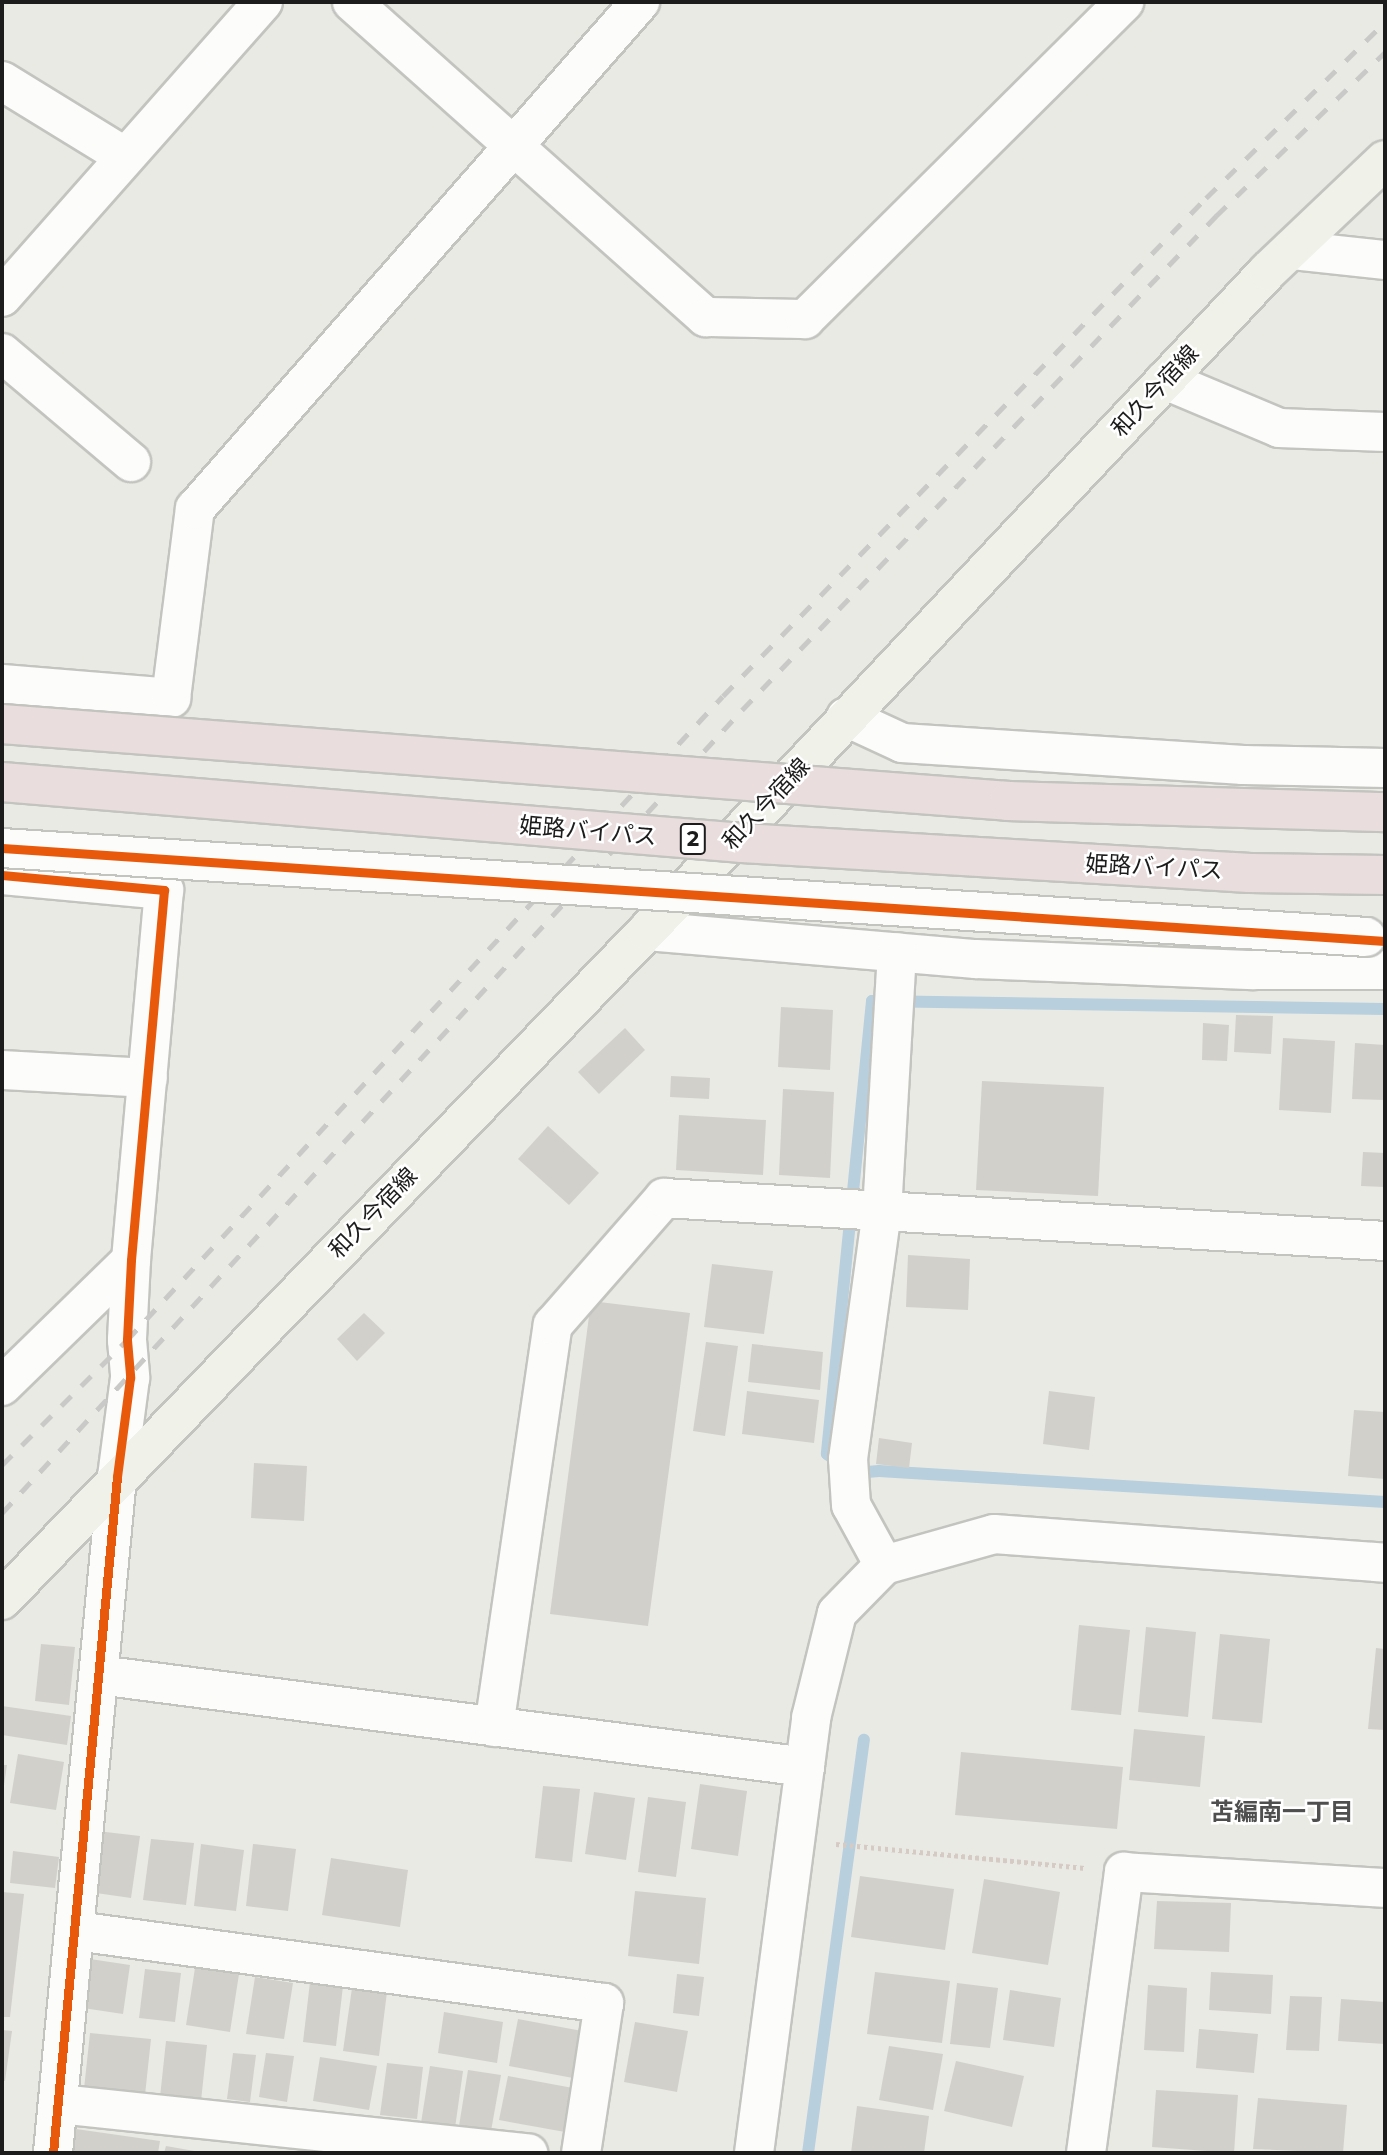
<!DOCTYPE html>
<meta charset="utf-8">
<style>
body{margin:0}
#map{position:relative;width:1387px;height:2155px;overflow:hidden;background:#eaeae4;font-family:Montserrat,"Noto Sans JP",sans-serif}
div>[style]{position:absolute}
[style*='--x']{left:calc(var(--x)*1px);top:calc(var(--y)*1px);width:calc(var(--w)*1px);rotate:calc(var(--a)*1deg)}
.stream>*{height:12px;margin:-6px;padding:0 6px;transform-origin:6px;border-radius:6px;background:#b8cfde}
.building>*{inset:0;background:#d1d0cb}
.path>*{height:4.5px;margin-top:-2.25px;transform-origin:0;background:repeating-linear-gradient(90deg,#d6cac5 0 3.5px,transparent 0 7px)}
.roads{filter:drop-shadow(2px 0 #c3c3c0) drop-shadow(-2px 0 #c3c3c0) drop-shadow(0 2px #c3c3c0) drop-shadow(0 -2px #c3c3c0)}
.minor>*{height:38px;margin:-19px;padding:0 19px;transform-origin:19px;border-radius:19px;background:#fcfcfb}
.tertiary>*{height:38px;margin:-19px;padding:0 19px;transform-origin:19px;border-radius:19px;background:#fcfcfb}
.secondary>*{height:38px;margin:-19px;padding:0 19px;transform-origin:19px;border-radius:19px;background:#f0f2e9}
.rail>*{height:5px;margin-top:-2.5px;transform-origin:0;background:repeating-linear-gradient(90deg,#c9c9c8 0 14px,transparent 0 28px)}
.bridges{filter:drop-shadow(2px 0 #c3c3c0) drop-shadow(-2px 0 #c3c3c0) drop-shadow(0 2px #c3c3c0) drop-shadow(0 -2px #c3c3c0)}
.minor-bridge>*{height:38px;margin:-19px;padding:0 19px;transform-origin:19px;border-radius:19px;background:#fcfcfb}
.motorway-bridge>*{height:38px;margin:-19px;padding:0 19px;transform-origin:19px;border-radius:19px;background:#e9dedd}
.cycleway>*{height:9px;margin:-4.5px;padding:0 4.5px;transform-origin:4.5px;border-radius:4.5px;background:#e8590c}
span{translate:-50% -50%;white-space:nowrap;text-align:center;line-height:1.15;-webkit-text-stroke:5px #fff;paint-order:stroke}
.shield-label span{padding:2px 5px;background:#fff;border:2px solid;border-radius:5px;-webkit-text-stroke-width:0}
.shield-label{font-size:21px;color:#1c1c1c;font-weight:700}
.street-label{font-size:23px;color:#1c1c1c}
.neighbourhood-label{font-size:24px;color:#4f4f4f;font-weight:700}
.frame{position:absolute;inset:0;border:4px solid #1c1c1c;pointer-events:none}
</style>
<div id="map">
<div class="stream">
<div style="--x:1385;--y:1009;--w:513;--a:-179.11"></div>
<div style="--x:872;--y:1001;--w:455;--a:95.7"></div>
<div style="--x:827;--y:1454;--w:34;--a:34"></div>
<div style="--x:855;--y:1473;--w:24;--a:-5"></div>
<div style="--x:879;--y:1471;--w:507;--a:3.51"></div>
<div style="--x:808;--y:2153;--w:417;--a:-82.3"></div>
</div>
<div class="building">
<div style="clip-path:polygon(781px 1007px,833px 1010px,830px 1070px,778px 1067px)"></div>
<div style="clip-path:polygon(1236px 1015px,1273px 1016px,1271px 1054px,1234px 1052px)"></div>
<div style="clip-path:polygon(1203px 1023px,1229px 1025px,1227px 1061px,1202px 1060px)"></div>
<div style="clip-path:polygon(625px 1028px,645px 1050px,599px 1094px,578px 1072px)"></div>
<div style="clip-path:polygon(1283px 1038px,1335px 1041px,1331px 1113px,1279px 1110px)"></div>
<div style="clip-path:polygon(1355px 1043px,1385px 1045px,1385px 1100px,1352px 1099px)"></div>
<div style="clip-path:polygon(671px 1076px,710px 1078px,709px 1099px,670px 1097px)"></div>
<div style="clip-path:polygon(982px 1081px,1104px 1087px,1098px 1196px,976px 1190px)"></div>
<div style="clip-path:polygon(783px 1089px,834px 1092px,830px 1178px,779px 1175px)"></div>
<div style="clip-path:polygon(679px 1115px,766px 1120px,763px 1175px,676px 1170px)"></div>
<div style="clip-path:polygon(548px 1126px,599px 1173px,569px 1205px,518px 1159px)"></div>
<div style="clip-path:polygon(1363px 1152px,1385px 1153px,1385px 1187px,1361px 1186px)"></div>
<div style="clip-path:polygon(908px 1255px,970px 1259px,968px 1310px,906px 1307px)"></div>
<div style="clip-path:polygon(712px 1264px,773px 1271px,764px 1334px,704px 1327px)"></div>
<div style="clip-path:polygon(591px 1301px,690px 1313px,648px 1626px,550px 1614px)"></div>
<div style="clip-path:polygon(364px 1313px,385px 1333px,357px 1361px,337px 1339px)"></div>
<div style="clip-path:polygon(706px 1342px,738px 1346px,725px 1436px,693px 1431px)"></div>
<div style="clip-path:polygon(752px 1344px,823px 1352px,820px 1390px,748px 1382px)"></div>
<div style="clip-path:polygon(747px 1391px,819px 1400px,814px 1443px,742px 1434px)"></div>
<div style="clip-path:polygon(1049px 1391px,1095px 1397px,1089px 1450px,1043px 1444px)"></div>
<div style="clip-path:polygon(1354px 1410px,1385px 1412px,1385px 1479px,1348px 1476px)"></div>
<div style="clip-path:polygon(879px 1438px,912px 1443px,909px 1468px,876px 1464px)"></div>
<div style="clip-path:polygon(254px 1463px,307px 1466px,304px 1521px,251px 1518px)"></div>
<div style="clip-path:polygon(1079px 1625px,1130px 1630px,1121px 1715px,1071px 1710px)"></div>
<div style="clip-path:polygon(1146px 1627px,1196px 1632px,1188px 1717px,1138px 1712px)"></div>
<div style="clip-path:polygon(1220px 1634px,1270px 1639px,1262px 1723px,1212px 1719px)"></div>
<div style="clip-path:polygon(41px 1644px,75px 1647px,69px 1705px,35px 1701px)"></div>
<div style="clip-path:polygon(1376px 1648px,1385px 1649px,1385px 1730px,1368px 1729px)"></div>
<div style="clip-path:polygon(2px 1706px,71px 1716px,67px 1745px,2px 1735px)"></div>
<div style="clip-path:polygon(1134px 1729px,1205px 1736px,1200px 1787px,1129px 1780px)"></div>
<div style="clip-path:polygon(961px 1752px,1123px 1767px,1117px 1829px,955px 1815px)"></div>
<div style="clip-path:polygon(18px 1754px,64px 1762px,56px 1810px,10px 1803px)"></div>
<div style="clip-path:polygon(2px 1765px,7px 1765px,3px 1792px,2px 1791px)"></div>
<div style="clip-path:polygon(700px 1784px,747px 1791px,738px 1856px,691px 1849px)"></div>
<div style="clip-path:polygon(543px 1786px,580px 1789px,572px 1862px,535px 1858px)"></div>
<div style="clip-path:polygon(594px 1792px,635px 1798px,626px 1860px,585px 1854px)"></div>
<div style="clip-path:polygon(648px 1797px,686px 1802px,676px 1877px,638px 1872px)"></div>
<div style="clip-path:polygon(97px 1831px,140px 1836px,131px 1898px,89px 1892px)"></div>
<div style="clip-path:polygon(151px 1839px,194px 1843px,186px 1905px,143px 1900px)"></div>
<div style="clip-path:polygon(201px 1844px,244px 1850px,236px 1911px,194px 1906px)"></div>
<div style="clip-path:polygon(253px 1844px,296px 1849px,288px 1911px,246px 1906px)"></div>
<div style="clip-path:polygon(13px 1851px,59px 1857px,55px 1888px,10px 1883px)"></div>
<div style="clip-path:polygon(331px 1858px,408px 1870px,400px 1927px,322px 1915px)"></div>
<div style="clip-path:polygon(860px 1876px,954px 1889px,945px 1950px,851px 1937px)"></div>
<div style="clip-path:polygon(984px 1879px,1060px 1892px,1048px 1965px,972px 1953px)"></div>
<div style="clip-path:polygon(635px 1891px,706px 1898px,699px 1964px,628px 1956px)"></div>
<div style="clip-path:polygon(2px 1892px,24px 1894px,10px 2017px,2px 2017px)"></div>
<div style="clip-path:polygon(1157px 1901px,1231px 1903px,1229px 1952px,1154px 1949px)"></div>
<div style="clip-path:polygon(90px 1959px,130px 1965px,123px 2014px,83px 2008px)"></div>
<div style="clip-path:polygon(195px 1968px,239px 1974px,230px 2032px,186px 2025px)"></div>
<div style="clip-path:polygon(145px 1969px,181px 1973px,175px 2022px,139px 2018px)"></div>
<div style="clip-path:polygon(875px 1972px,950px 1981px,942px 2043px,867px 2034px)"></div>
<div style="clip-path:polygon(1211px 1972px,1273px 1975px,1271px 2014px,1209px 2010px)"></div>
<div style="clip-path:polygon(677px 1974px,704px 1977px,699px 2016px,673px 2013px)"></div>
<div style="clip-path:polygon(255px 1977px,293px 1983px,284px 2039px,246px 2034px)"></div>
<div style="clip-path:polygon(310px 1982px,343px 1986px,336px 2046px,303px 2042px)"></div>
<div style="clip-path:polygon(957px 1983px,998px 1988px,990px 2048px,950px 2044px)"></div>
<div style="clip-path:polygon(1148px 1985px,1187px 1988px,1184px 2052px,1144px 2050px)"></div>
<div style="clip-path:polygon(352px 1988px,387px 1992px,379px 2056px,343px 2051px)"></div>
<div style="clip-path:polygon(1010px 1990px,1061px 1998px,1054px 2047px,1003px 2040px)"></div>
<div style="clip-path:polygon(1290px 1996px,1322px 1997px,1319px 2051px,1286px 2050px)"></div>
<div style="clip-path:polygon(1341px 1999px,1385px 2002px,1385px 2044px,1338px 2041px)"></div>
<div style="clip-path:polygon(444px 2012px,503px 2022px,497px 2063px,438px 2053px)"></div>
<div style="clip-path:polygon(518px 2019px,582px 2031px,573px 2078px,509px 2066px)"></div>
<div style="clip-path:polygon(635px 2022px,688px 2031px,677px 2092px,624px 2082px)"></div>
<div style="clip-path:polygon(1199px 2029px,1258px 2034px,1254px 2073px,1196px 2068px)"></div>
<div style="clip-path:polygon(2px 2030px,12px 2031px,5px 2081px,2px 2080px)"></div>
<div style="clip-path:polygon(90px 2033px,151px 2039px,145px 2095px,84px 2089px)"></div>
<div style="clip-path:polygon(166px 2041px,207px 2045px,201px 2101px,160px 2097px)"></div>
<div style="clip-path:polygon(889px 2046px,943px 2054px,933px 2110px,879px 2100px)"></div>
<div style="clip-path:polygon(233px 2053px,256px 2055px,250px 2102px,227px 2099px)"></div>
<div style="clip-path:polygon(266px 2053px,294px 2056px,287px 2102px,259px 2097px)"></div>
<div style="clip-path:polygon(320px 2057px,377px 2066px,369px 2110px,313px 2101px)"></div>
<div style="clip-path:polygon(956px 2061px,1024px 2076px,1012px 2127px,944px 2111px)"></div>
<div style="clip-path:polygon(387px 2063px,423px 2067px,417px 2119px,380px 2115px)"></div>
<div style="clip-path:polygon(430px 2066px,463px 2071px,455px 2128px,421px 2123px)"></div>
<div style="clip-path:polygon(468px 2070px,501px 2075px,491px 2131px,459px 2126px)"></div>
<div style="clip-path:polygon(508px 2076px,573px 2088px,565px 2132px,499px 2120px)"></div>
<div style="clip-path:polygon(1156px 2090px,1238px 2095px,1234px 2153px,1152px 2147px)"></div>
<div style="clip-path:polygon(1258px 2098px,1347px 2105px,1343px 2153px,1253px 2149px)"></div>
<div style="clip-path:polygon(857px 2106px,929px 2116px,924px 2153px,851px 2153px)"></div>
<div style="clip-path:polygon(76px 2129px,160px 2141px,158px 2153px,73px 2153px)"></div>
<div style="clip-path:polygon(166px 2146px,200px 2152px,200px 2153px,164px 2153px)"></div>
</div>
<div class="path">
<div style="--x:836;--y:1844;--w:250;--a:5.5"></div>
</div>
<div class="roads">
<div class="minor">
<div style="--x:352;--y:2;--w:474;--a:41.7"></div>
<div style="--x:706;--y:317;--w:99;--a:1.2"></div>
<div style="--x:805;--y:319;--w:450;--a:-44.8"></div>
<div style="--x:2;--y:81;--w:143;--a:31.6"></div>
<div style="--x:1291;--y:250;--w:95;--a:6.1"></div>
<div style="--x:2;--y:297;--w:394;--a:-48.5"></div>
<div style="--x:2;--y:353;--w:169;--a:40.2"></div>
<div style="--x:1165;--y:380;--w:124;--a:22.8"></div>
<div style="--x:1279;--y:428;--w:106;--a:2.2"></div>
<div style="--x:2;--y:684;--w:170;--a:4.7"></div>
<div style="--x:171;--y:698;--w:191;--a:-82.8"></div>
<div style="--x:195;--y:509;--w:675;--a:-48.73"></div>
<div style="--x:846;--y:717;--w:62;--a:24.9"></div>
<div style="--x:902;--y:743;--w:342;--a:3.7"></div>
<div style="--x:1243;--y:765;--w:142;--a:1.2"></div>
<div style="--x:2;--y:875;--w:163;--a:5.3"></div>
<div style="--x:164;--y:890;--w:371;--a:95.1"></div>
<div style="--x:131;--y:1260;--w:80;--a:92.9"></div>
<div style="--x:127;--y:1340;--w:38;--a:85"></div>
<div style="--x:130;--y:1378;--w:100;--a:97.5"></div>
<div style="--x:117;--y:1477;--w:679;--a:95.41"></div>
<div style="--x:647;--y:931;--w:330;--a:4.9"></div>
<div style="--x:976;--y:959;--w:278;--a:2.3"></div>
<div style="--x:1254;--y:970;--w:131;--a:0"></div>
<div style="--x:2;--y:1070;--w:146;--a:3.1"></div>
<div style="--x:2;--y:1386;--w:180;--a:-44.3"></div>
<div style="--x:884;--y:1565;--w:68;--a:-118.8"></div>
<div style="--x:851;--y:1505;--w:46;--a:-93.7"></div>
<div style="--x:848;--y:1459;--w:249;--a:-82.2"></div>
<div style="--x:882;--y:1212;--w:260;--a:-86.7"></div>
<div style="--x:99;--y:1675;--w:712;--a:7.42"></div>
<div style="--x:494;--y:1727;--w:406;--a:-81.7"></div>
<div style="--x:553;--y:1325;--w:169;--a:-48.8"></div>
<div style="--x:664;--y:1198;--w:722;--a:3.41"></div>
<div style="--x:76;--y:1931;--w:533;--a:7.77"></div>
<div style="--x:604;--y:2003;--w:152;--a:98.7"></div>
<div style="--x:59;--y:2104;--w:472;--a:6"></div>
<div style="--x:1086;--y:2153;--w:284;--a:-82.3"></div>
<div style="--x:1124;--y:1872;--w:261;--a:3.5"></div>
</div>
<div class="tertiary">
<div style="--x:754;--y:2153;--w:439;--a:-82.5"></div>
<div style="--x:811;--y:1718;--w:108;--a:-76.1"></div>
<div style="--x:837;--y:1613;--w:67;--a:-45.6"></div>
<div style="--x:884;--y:1565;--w:114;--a:-15.7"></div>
<div style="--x:994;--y:1534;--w:392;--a:4.2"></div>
</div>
<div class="secondary">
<div style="--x:2;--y:1600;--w:929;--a:-46.05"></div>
<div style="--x:647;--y:931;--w:906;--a:-46.74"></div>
<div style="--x:1268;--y:271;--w:161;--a:-43.5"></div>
</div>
</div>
<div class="rail">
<div style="--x:2;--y:1465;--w:177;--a:-45"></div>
<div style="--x:127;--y:1340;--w:877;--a:-47.22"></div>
<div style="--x:723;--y:696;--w:694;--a:-45.88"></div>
<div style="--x:1206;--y:198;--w:251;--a:-44.5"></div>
<div style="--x:2;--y:1513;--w:1092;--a:-47.34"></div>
<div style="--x:742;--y:710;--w:685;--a:-46.18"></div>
<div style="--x:1216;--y:216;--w:235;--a:-44.1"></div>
</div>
<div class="bridges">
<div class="minor-bridge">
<div style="--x:2;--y:848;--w:1367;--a:3.73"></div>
</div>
<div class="motorway-bridge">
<div style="--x:2;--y:724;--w:1010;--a:4.37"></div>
<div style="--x:1009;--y:801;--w:376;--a:1.7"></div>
<div style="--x:2;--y:782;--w:743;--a:4.71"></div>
<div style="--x:742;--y:843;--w:509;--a:3.38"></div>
<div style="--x:1250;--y:873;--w:135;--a:0.8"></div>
</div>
</div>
<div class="cycleway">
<div style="--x:2;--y:848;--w:1386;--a:3.85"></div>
<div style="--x:2;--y:875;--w:163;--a:5.3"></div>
<div style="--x:164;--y:890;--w:371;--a:95.1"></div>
<div style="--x:131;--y:1260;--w:80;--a:92.9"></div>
<div style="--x:127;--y:1340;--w:38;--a:85"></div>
<div style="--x:130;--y:1378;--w:100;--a:97.5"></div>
<div style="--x:117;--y:1477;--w:679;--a:95.41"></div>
</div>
<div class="shield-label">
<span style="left:693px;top:839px">2</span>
</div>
<div class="street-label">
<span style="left:1155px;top:391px;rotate:-47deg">和久今宿線</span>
<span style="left:766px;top:804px;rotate:-47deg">和久今宿線</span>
<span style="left:588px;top:831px;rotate:5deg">姫路バイパス</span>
<span style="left:1154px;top:867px;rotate:3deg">姫路バイパス</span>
<span style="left:373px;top:1213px;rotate:-46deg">和久今宿線</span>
</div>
<div class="neighbourhood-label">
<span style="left:1282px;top:1812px">苫編南一丁目</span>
</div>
<div class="frame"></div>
</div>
